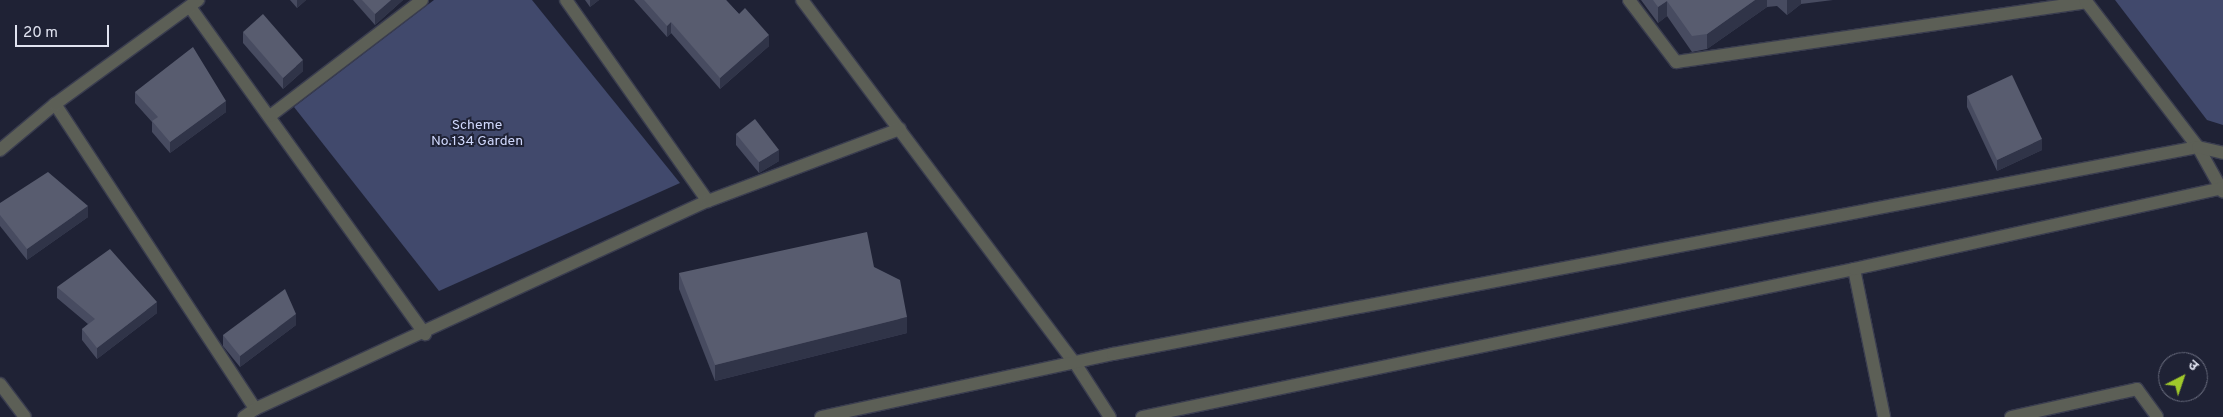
<!DOCTYPE html>
<meta charset="utf-8">
<style>
body{margin:0}
#map{position:relative;width:2223px;height:417px;overflow:hidden;background:#1f2235;font-family:Overpass,"Noto Sans Devanagari",sans-serif}
div>[style]{position:absolute}
[style*='--x']{left:calc(var(--x)*1px);top:calc(var(--y)*1px);width:calc(var(--w)*1px);rotate:calc(var(--a)*1deg)}
.green>*{inset:0;background:#41496c}
.roads{filter:drop-shadow(1px 0 #3a3d4f) drop-shadow(-1px 0 #3a3d4f) drop-shadow(0 1px #3a3d4f) drop-shadow(0 -1px #3a3d4f)}
.minor>*{height:12px;margin:-6px;padding:0 6px;transform-origin:6px;border-radius:6px;background:#5c5f56}
.wall>*{inset:0;background:#474b60}
.shaded-wall>*{inset:0;background:#303448}
.building>*{inset:0;background:#585c6f}
span{translate:-50% -50%;white-space:nowrap;text-align:center;line-height:1.15;-webkit-text-stroke:4px #1f2235;paint-order:stroke}
.park-label{font-size:14px;color:#d0d8fc}
.north{position:absolute;left:2158px;top:352px;width:50px;height:50px;box-sizing:border-box;background:#1f2235;border:1px solid #6c6f80;border-radius:50%;rotate:41deg;font-size:14px;font-weight:700;line-height:20px;text-align:center;color:#e0e3f0}
.north::after{content:'';display:block;margin:auto;width:18px;height:22px;background:#a0c92b;clip-path:polygon(50% 0,100% 100%,50% 72%,0 100%)}
.scale{position:absolute;left:15px;top:25px;width:94px;height:22px;box-sizing:border-box;border:2px solid #e0e3f0;border-top:0;padding-left:6px;font-size:15px;line-height:18px;white-space:nowrap;color:#e0e3f0;-webkit-text-stroke:4px #1f2235;paint-order:stroke}
</style>
<div id="map">
<div class="green">
<div style="clip-path:polygon(434px 0,532px 0,680px 183px,439px 291px,294px 107px)"></div>
<div style="clip-path:polygon(2115px 0,2223px 0,2223px 125px,2207px 120px)"></div>
</div>
<div class="roads">
<div class="minor">
<div style="--x:566;--y:0;--w:246;--a:54.8"></div>
<div style="--x:802;--y:0;--w:454;--a:53.1"></div>
<div style="--x:1075;--y:363;--w:64;--a:57.1"></div>
<div style="--x:1629;--y:0;--w:78;--a:52.8"></div>
<div style="--x:1676;--y:62;--w:414;--a:-8.3"></div>
<div style="--x:2085;--y:0;--w:185;--a:52.5"></div>
<div style="--x:2198;--y:147;--w:51;--a:60.9"></div>
<div style="--x:190;--y:7;--w:403;--a:54.3"></div>
<div style="--x:55;--y:104;--w:365;--a:56.7"></div>
<div style="--x:255;--y:409;--w:14;--a:144"></div>
<div style="--x:270;--y:116;--w:191;--a:-37.3"></div>
<div style="--x:0;--y:150;--w:72;--a:-39.9"></div>
<div style="--x:55;--y:104;--w:177;--a:-36"></div>
<div style="--x:1854;--y:269;--w:151;--a:78.5"></div>
<div style="--x:0;--y:384;--w:41;--a:52.9"></div>
<div style="--x:255;--y:409;--w:498;--a:-24.7"></div>
<div style="--x:708;--y:201;--w:205;--a:-20.6"></div>
<div style="--x:821;--y:417;--w:299;--a:-12.2"></div>
<div style="--x:1113;--y:354;--w:1105;--a:-10.8"></div>
<div style="--x:2198;--y:147;--w:26;--a:13"></div>
<div style="--x:1142;--y:417;--w:727;--a:-11.74"></div>
<div style="--x:1854;--y:269;--w:378;--a:-12.4"></div>
<div style="--x:2011;--y:417;--w:129;--a:-12.5"></div>
<div style="--x:2137;--y:389;--w:34;--a:54"></div>
</div>
</div>
<div class="wall">
<div style="clip-path:polygon(290px 0,306px 0,297px 8px)"></div>
<div style="clip-path:polygon(353px 0,403px 0,375px 25px)"></div>
<div style="clip-path:polygon(585px 0,599px 0,590px 7px)"></div>
<div style="clip-path:polygon(634px 0,726px 0,769px 46px,720px 89px,671px 33px,667px 37px)"></div>
<div style="clip-path:polygon(1641px 0,1833px 0,1801px 4px,1787px 15px,1777px 6px,1767px 7px,1707px 49px,1692px 52px,1667px 16px,1658px 23px)"></div>
<div style="clip-path:polygon(243px 32px,303px 71px,283px 89px,243px 43px)"></div>
<div style="clip-path:polygon(135px 92px,226px 112px,170px 153px,152px 132px,152px 122px,135px 103px)"></div>
<div style="clip-path:polygon(1967px 96px,2042px 150px,1997px 171px,1967px 107px)"></div>
<div style="clip-path:polygon(736px 134px,779px 161px,759px 173px,736px 145px)"></div>
<div style="clip-path:polygon(0 203px,88px 217px,27px 260px,0 226px)"></div>
<div style="clip-path:polygon(874px 267px,907px 333px,715px 381px,679px 289px,679px 273px)"></div>
<div style="clip-path:polygon(57px 287px,157px 313px,97px 359px,82px 340px,82px 329px,88px 324px,57px 298px)"></div>
<div style="clip-path:polygon(296px 325px,240px 367px,223px 346px,223px 335px)"></div>
</div>
<div class="shaded-wall">
<div style="clip-path:polygon(297px 0,306px 0,297px 8px)"></div>
<div style="clip-path:polygon(391px 0,403px 0,375px 25px,375px 14px)"></div>
<div style="clip-path:polygon(590px 0,599px 0,590px 7px)"></div>
<div style="clip-path:polygon(1755px 0,1767px 0,1767px 7px,1707px 49px,1707px 34px)"></div>
<div style="clip-path:polygon(1787px 0,1801px 0,1801px 4px,1787px 15px)"></div>
<div style="clip-path:polygon(1667px 1px,1667px 16px,1658px 23px,1658px 7px)"></div>
<div style="clip-path:polygon(671px 22px,671px 33px,667px 37px,667px 26px)"></div>
<div style="clip-path:polygon(769px 35px,769px 46px,720px 89px,720px 78px)"></div>
<div style="clip-path:polygon(303px 60px,303px 71px,283px 89px,283px 78px)"></div>
<div style="clip-path:polygon(226px 101px,226px 112px,170px 153px,170px 142px)"></div>
<div style="clip-path:polygon(2042px 139px,2042px 150px,1997px 171px,1997px 160px)"></div>
<div style="clip-path:polygon(779px 150px,779px 161px,759px 173px,759px 162px)"></div>
<div style="clip-path:polygon(88px 206px,88px 217px,27px 260px,27px 249px)"></div>
<div style="clip-path:polygon(157px 302px,157px 313px,97px 359px,97px 348px)"></div>
<div style="clip-path:polygon(296px 314px,296px 325px,240px 367px,240px 356px)"></div>
<div style="clip-path:polygon(907px 317px,907px 333px,715px 381px,715px 365px)"></div>
</div>
<div class="building">
<div style="clip-path:polygon(362px 0,391px 0,375px 14px)"></div>
<div style="clip-path:polygon(644px 0,726px 0,739px 14px,745px 8px,769px 35px,720px 78px,671px 22px,667px 26px)"></div>
<div style="clip-path:polygon(1653px 0,1755px 0,1707px 34px,1692px 36px,1667px 1px,1658px 7px)"></div>
<div style="clip-path:polygon(263px 14px,303px 60px,283px 78px,243px 32px)"></div>
<div style="clip-path:polygon(193px 47px,226px 101px,170px 142px,152px 121px,158px 117px,135px 92px)"></div>
<div style="clip-path:polygon(2012px 75px,2042px 139px,1997px 160px,1967px 96px)"></div>
<div style="clip-path:polygon(755px 119px,779px 150px,759px 162px,736px 134px)"></div>
<div style="clip-path:polygon(48px 172px,88px 206px,27px 249px,0 215px,0 203px)"></div>
<div style="clip-path:polygon(867px 232px,874px 267px,900px 280px,907px 317px,715px 365px,679px 273px)"></div>
<div style="clip-path:polygon(110px 249px,157px 302px,97px 348px,82px 329px,95px 319px,57px 287px)"></div>
<div style="clip-path:polygon(285px 289px,296px 314px,240px 356px,223px 335px)"></div>
</div>
<div class="park-label">
<span style="left:477px;top:134px">Scheme<br>No.134 Garden</span>
</div>
<div class="north">उ</div>
<div class="scale">20 m</div>
</div>
